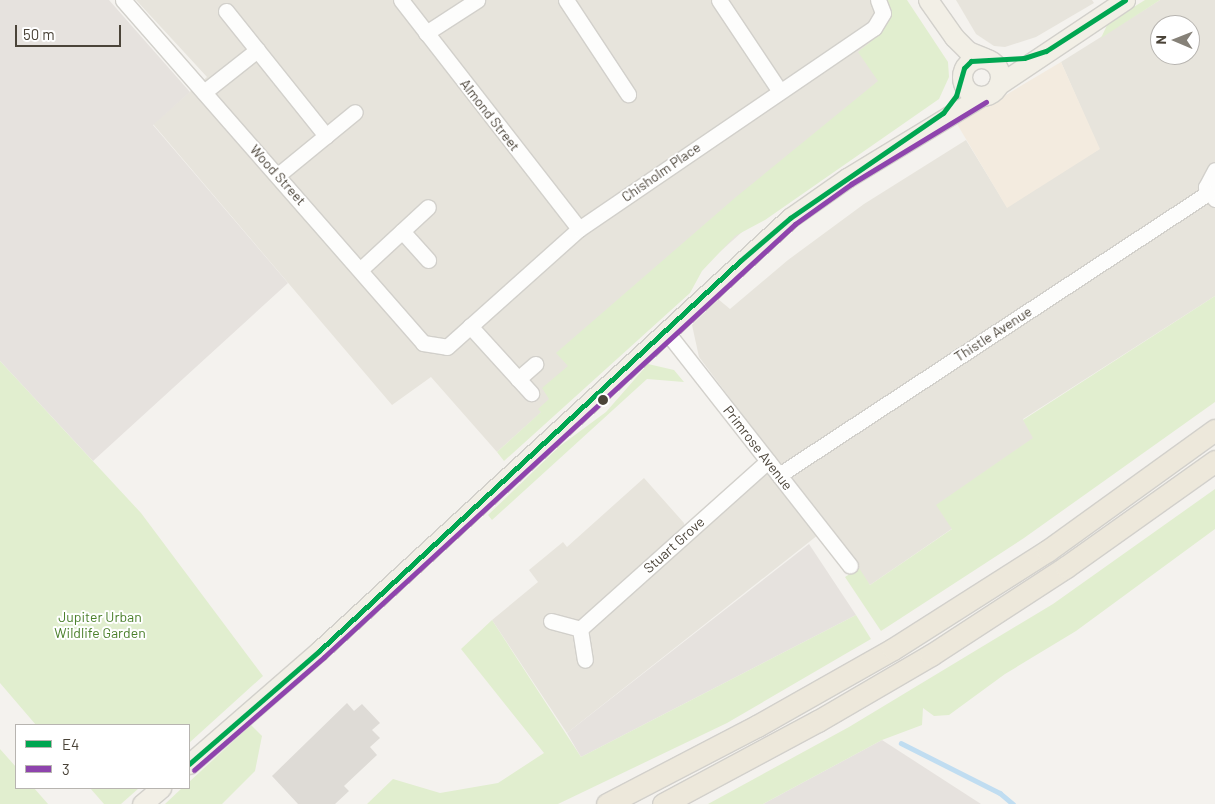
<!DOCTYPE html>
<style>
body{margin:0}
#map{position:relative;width:1215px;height:804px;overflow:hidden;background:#f4f2ee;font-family:Barlow,sans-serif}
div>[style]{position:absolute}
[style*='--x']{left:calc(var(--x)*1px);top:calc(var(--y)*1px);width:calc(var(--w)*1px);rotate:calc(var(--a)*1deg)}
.residential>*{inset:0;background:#e7e4dc}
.commercial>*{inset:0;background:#f3ebdf}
.industrial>*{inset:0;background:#e6e2de}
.green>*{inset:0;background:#e1eecf}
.stream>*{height:4.5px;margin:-2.25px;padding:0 2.25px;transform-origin:2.25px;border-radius:2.25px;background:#c0ddf1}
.building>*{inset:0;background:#dedbd6}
.roads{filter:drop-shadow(1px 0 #d2d0cb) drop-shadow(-1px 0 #d2d0cb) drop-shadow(0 1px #d2d0cb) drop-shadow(0 -1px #d2d0cb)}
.minor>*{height:15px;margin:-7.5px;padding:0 7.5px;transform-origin:7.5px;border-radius:7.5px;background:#fdfdfc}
.major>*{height:19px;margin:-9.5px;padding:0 9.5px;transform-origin:9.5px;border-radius:9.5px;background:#f2efe6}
.major>.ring{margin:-9.5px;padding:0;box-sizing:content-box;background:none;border:19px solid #f2efe6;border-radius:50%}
.highway>*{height:21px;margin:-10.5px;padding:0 10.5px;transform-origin:10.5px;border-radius:10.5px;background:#ede8db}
.bus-1>*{height:5px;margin:-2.5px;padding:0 2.5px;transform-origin:2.5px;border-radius:2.5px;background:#00a651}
.bus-2>*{height:5px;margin:-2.5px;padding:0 2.5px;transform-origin:2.5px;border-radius:2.5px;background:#8e44ad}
.dots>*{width:14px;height:14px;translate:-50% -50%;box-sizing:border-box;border:2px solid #fff;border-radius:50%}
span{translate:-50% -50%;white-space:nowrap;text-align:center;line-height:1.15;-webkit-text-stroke:4px #fff;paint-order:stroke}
.street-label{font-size:14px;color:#4b4439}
.park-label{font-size:14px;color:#4a7f2a}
.legend{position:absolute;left:15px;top:724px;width:175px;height:65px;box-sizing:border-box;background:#fff;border:1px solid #b7b4b0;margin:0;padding:6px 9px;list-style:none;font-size:15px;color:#4b4439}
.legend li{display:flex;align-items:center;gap:10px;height:25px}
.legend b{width:25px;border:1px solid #b7b4b0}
.north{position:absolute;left:1150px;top:15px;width:50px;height:50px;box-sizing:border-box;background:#fff;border:1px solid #b7b4b0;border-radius:50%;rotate:271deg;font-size:14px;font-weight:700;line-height:20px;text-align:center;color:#4b4439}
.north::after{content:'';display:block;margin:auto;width:18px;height:22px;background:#868178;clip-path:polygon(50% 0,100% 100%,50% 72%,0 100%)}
.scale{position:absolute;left:15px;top:25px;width:106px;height:22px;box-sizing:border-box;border:2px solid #4b4439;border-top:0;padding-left:6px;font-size:15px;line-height:18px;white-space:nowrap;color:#4b4439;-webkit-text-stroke:4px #fff;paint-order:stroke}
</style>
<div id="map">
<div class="residential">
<div style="clip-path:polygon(136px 0,904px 0,928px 35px,781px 197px,497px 452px,431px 377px,392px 405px,153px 124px,207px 77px)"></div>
<div style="clip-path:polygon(956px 0,1092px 0,1094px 3px,1036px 37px,1005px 47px,994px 46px,976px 34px)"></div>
<div style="clip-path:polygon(evenodd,1160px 0,1215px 0,1215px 296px,1023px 419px,1034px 438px,937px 505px,953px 528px,870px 585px,823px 531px,567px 733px,492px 620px,538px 582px,529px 570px,563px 542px,567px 547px,644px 478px,684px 523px,686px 534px,775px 458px,699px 357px,692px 325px,718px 299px,730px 309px,788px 260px,864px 204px,966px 140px,1007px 207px,1099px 149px,1061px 62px,1160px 0,1160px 25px,1190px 25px,1190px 55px,1160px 55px,1160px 25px)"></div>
</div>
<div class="commercial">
<div style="clip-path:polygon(1061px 62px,1100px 149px,1007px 208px,957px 124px)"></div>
</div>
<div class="industrial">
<div style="clip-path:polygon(0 0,109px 0,190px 92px,153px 125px,288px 283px,93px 461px,0 361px)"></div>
<div style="clip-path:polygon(809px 544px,856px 615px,581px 757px,567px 733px)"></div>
<div style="clip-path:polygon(882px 740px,981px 804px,763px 804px)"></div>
</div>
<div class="green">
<div style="clip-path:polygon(885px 0,907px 0,948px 62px,949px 77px,939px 99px,765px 220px,735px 236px,702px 271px,690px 293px,504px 461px,497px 452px,541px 412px,538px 409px,549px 399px,542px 388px,568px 366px,556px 353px,736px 197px,878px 81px,858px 52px,879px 35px,888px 20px)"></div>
<div style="clip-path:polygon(1145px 0,1160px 0,1101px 38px,1108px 23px)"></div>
<div style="clip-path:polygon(1215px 296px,1215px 402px,1024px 538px,881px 631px,845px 577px,859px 568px,870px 585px,952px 529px,936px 505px,1033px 438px,1023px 420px)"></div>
<div style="clip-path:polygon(0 361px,141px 513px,263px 676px,189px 743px,189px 725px,36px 725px,0 683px)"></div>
<div style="clip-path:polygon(648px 364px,674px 370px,684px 382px,647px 379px,492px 520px,488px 515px,560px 446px,606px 412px)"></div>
<div style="clip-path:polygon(1215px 489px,1215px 529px,1076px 631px,1005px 674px,949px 715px,934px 716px,923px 708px,922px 725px,882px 740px,763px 804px,708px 804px,849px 727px,1053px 604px)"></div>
<div style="clip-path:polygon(856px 615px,871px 639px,727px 723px,558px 804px,367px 804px,393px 779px,440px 793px,498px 783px,544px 753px,461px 649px,492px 620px,581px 757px)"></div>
<div style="clip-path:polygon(251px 725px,262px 736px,255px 771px,222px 804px,165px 804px,182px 788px,189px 788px,189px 782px)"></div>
<div style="clip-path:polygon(0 749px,16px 767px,16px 788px,34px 788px,48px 804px,0 804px)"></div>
<div style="clip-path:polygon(90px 788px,139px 788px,121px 804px,104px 804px)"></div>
</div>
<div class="stream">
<div style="--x:901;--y:743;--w:111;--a:26.8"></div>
<div style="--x:1000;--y:793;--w:17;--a:40"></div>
</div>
<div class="building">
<div style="clip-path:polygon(347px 703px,354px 711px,362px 704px,380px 723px,372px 730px,380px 738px,370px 747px,377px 755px,344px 786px,349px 791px,335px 804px,298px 804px,272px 776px)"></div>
</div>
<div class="roads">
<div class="minor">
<div style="--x:123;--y:0;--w:456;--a:48.8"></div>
<div style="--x:423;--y:343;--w:24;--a:9"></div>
<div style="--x:447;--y:347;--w:177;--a:-41.8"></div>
<div style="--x:579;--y:229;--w:357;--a:-34.3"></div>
<div style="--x:874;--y:28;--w:17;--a:-59"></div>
<div style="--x:883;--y:13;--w:14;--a:-111"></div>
<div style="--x:401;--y:0;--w:290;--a:52.1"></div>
<div style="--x:566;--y:0;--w:113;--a:56.6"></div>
<div style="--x:719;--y:0;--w:108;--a:56.3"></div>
<div style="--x:226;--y:11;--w:160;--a:51.3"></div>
<div style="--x:426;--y:33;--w:61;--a:-32.9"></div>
<div style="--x:204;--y:92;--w:68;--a:-38.4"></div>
<div style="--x:278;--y:175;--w:99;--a:-39.3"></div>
<div style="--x:1215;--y:199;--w:15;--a:-127"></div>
<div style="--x:1206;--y:187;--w:19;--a:-62"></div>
<div style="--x:402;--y:231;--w:39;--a:48"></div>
<div style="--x:361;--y:269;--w:91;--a:-42.8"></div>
<div style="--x:470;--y:326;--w:91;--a:47.7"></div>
<div style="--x:666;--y:331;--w:298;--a:51.9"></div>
<div style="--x:518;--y:379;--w:23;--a:-41"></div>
<div style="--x:779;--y:475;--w:513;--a:-33.32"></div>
<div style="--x:551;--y:621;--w:30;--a:15"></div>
<div style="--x:580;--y:629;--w:31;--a:81"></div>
<div style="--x:580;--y:629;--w:252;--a:-41.8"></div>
</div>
<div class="major">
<div style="--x:928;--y:0;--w:45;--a:54.9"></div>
<div style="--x:954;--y:37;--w:20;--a:45"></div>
<div style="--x:968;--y:51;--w:18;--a:22"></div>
<div class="ring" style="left:962px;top:58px;width:19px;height:19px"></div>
<div style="--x:998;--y:85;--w:153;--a:-33.8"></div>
<div style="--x:189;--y:764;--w:172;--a:-41"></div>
<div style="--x:319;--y:651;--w:640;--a:-42.59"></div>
<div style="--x:790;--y:218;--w:70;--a:-35.1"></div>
<div style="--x:847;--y:178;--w:158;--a:-31.3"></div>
<div style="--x:142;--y:804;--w:25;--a:-40"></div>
</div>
<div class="highway">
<div style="--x:607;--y:804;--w:169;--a:-27.5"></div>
<div style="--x:757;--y:726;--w:156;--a:-29.5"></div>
<div style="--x:893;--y:649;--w:183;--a:-32.5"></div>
<div style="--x:1047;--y:551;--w:207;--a:-35.8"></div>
<div style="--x:663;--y:804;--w:176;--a:-28.2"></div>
<div style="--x:818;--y:721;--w:131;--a:-30.3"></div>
<div style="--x:931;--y:655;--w:161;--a:-33.1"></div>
<div style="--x:1066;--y:567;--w:183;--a:-35.4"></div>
</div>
</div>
<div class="bus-1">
<div style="--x:189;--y:764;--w:172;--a:-41"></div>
<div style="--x:319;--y:651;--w:574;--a:-42.81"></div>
<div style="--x:740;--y:261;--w:66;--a:-40.7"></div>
<div style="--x:790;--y:218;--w:186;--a:-34.5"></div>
<div style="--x:943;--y:113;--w:21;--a:-53"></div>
<div style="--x:956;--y:96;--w:29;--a:-74"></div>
<div style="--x:964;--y:68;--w:10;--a:-45"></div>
<div style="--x:971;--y:61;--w:53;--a:-3.2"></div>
<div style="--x:1024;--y:58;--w:23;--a:-18"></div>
<div style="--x:1046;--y:51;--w:94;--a:-32.8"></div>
</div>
<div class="bus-2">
<div style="--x:194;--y:770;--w:172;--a:-41"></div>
<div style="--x:324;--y:657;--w:640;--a:-42.59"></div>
<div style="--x:795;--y:224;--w:69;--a:-35.5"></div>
<div style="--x:851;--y:184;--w:158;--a:-31.3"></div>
</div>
<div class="dots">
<div style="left:603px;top:400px;background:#4b4439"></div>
</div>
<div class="street-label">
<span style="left:490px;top:115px;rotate:52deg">Almond Street</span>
<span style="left:661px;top:172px;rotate:-35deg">Chisholm Place</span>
<span style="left:278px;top:175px;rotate:48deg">Wood Street</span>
<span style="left:993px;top:334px;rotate:-33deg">Thistle Avenue</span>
<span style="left:758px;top:448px;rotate:52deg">Primrose Avenue</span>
<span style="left:674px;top:545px;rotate:-42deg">Stuart Grove</span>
</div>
<div class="park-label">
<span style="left:100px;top:625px">Jupiter Urban<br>Wildlife Garden</span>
</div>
<ul class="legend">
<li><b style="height:6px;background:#00a651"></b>E4</li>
<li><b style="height:6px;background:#8e44ad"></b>3</li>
</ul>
<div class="north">N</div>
<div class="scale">50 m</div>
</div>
